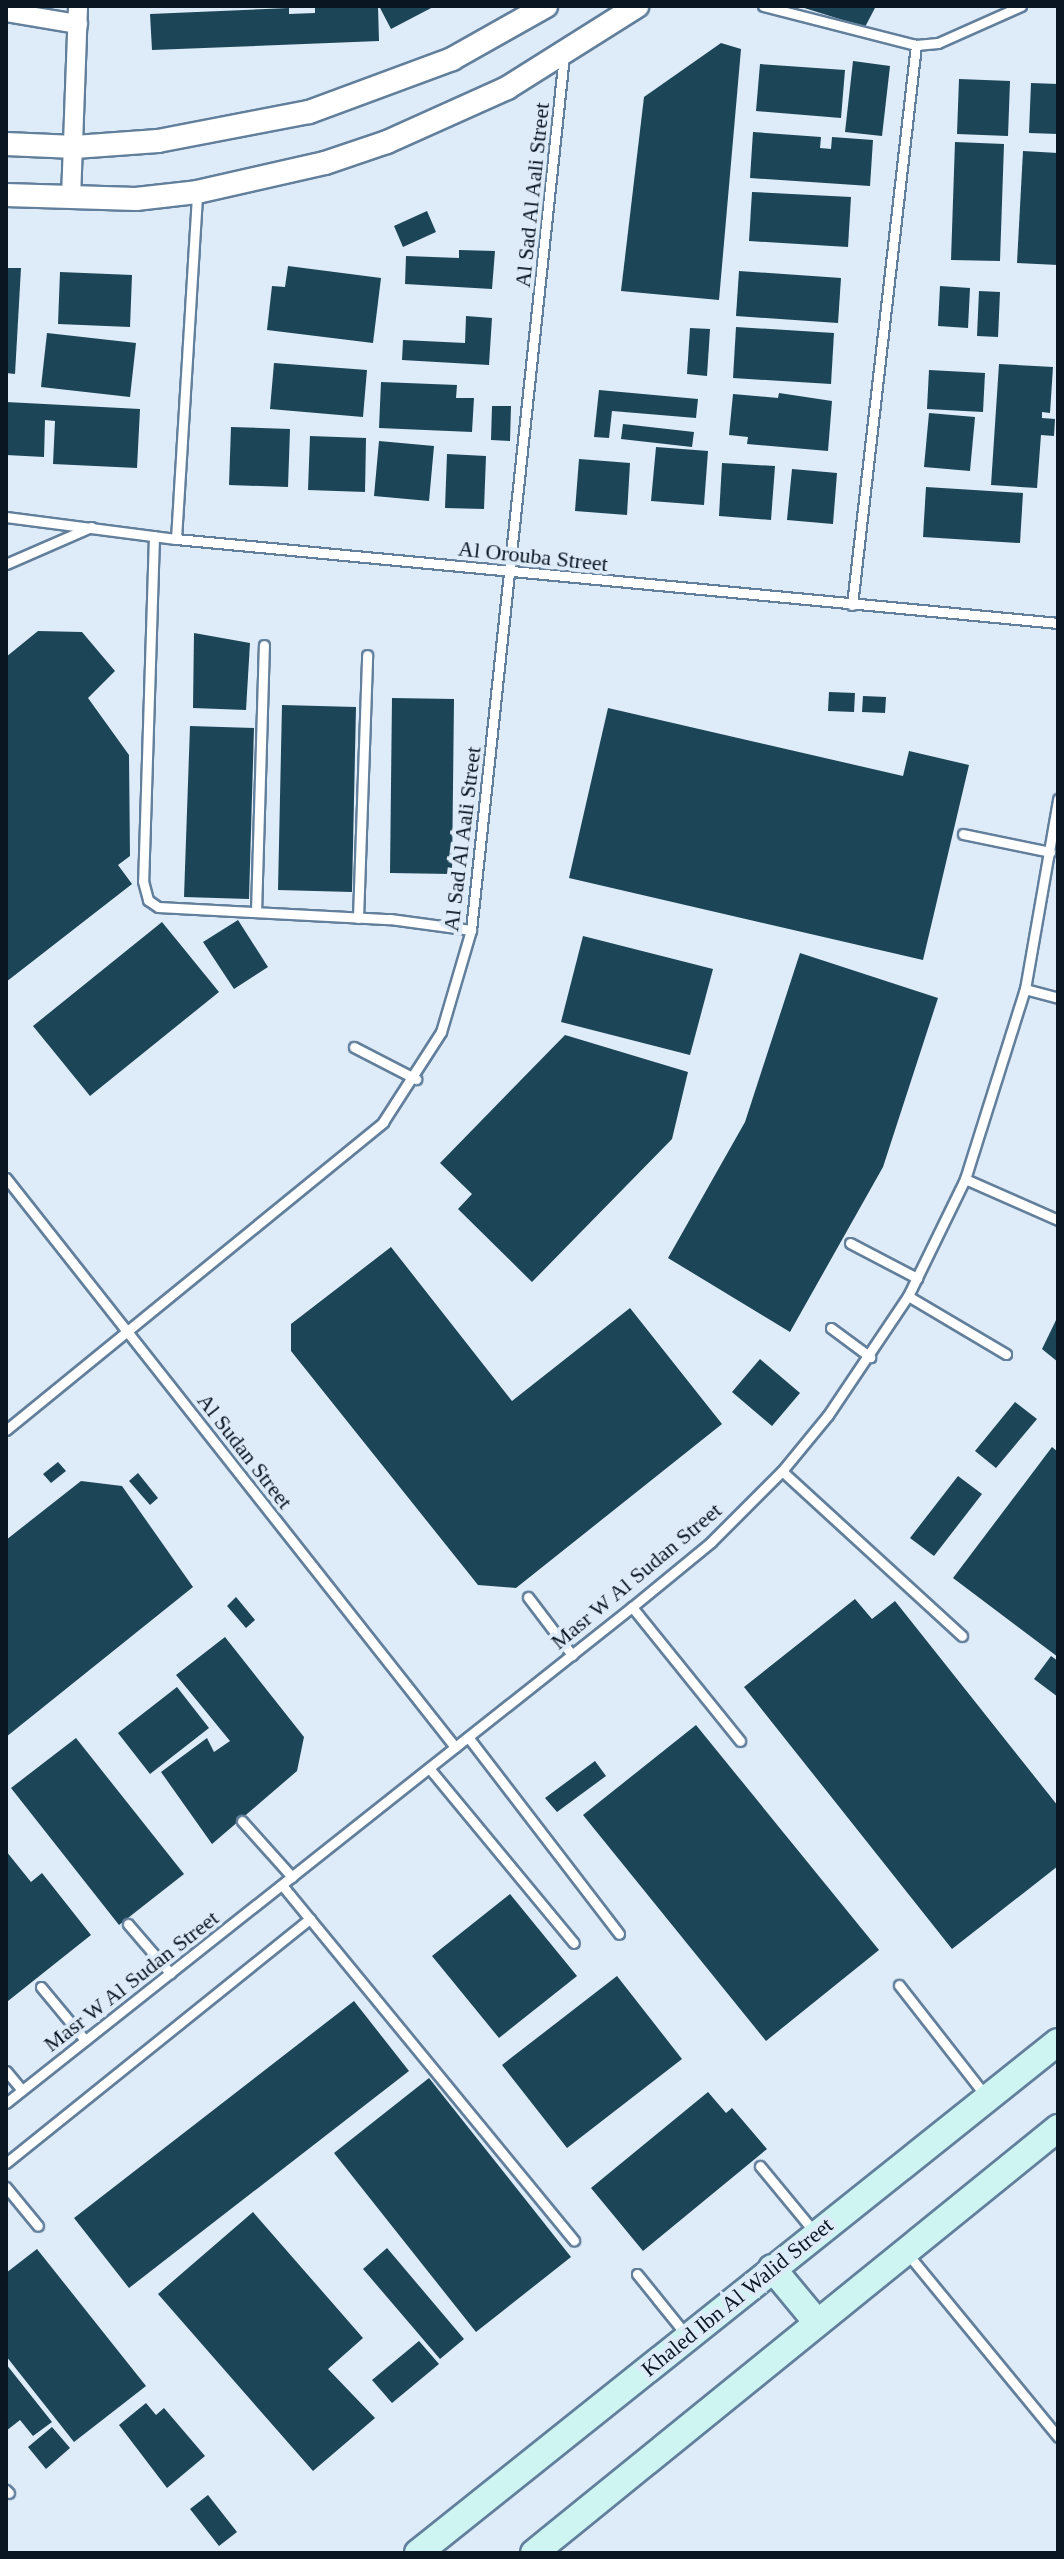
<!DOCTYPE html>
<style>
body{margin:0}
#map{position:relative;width:1064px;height:2559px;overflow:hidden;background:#deebf8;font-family:Georgia,serif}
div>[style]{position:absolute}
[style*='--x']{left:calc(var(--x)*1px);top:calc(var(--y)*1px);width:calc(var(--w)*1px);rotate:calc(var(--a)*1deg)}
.building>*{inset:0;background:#1c4657}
.roads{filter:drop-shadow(2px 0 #627f9b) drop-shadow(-2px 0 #627f9b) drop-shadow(0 2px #627f9b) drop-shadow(0 -2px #627f9b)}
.service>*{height:9px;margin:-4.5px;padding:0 4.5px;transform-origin:4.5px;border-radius:4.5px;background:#fff}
.minor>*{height:18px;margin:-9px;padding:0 9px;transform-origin:9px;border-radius:9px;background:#fff}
.tertiary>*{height:22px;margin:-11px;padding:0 11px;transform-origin:11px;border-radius:11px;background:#fff}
.secondary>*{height:26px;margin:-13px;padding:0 13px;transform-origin:13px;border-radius:13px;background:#cef5f2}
span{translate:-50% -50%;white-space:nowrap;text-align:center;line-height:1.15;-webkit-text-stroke:8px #deebf8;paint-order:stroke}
.street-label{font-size:22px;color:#0a1621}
.frame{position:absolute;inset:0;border:8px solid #0a1621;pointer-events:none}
</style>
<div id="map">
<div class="building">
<div style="clip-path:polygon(378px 6px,379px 41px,152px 50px,150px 14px,289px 8px,289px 14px,315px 13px,315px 8px)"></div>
<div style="clip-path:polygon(379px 6px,435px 6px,391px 29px)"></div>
<div style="clip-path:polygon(798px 6px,876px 6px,865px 27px)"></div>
<div style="clip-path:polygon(721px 43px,741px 49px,719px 300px,621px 291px,644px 97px)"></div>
<div style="clip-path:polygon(853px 61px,890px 66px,882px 136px,845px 132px)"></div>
<div style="clip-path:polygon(760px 64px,845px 70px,841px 118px,756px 111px)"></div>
<div style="clip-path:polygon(959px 79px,1010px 81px,1008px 136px,957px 134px)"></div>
<div style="clip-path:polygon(1031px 83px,1058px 84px,1058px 134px,1029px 133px)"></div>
<div style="clip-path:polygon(753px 132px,821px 137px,820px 148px,831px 149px,832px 137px,873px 140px,870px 186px,750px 178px)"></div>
<div style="clip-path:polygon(955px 142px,1004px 144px,1000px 261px,951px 260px)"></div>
<div style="clip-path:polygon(1023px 151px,1058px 153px,1058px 265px,1017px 263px)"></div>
<div style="clip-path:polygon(752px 192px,851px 197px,848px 247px,749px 241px)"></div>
<div style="clip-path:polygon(427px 211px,436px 232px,403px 247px,394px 226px)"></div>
<div style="clip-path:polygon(459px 250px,495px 251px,492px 289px,405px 284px,406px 256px,459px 258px)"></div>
<div style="clip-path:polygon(288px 266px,381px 278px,373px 343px,267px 330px,272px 286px,285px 287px)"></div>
<div style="clip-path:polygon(6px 268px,21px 268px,15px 374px,6px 373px)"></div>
<div style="clip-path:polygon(739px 271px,841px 278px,838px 323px,736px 316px)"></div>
<div style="clip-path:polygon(60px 272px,132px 275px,130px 327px,58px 324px)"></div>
<div style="clip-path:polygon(940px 286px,970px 288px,968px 328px,938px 326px)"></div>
<div style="clip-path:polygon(979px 291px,1000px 292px,998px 337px,977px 336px)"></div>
<div style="clip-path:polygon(466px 316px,492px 318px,489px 365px,402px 360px,403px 340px,465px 343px)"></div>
<div style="clip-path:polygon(736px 327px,834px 333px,831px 384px,733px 378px)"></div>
<div style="clip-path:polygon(690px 328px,710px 329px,707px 376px,687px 374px)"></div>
<div style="clip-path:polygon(47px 333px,136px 343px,130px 397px,41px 387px)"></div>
<div style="clip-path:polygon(274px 363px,367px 370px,363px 417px,270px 409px)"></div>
<div style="clip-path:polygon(999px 364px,1053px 367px,1050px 413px,1042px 412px,1042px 418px,1055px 419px,1054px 436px,1041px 435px,1037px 488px,991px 485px)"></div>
<div style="clip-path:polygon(929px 370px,985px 373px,983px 412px,927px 409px)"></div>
<div style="clip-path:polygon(381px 382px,457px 385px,456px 398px,474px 398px,472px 432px,379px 428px)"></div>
<div style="clip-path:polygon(599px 390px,698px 399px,696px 418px,612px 411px,609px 438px,594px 437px)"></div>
<div style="clip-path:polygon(779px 393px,832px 401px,828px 451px,747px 444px,748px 437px,729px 435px,733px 394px,778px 398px)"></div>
<div style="clip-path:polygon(6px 402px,140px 409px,137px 468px,53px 464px,55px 421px,45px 420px,44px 457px,6px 455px)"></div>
<div style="clip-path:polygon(492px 406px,511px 406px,510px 441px,491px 440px)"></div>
<div style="clip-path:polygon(929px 413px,975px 417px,970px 471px,924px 467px)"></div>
<div style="clip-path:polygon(623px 424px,694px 432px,692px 447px,621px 439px)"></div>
<div style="clip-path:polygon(231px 427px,290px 429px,288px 487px,229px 485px)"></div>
<div style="clip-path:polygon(310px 436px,366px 438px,365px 492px,308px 490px)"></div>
<div style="clip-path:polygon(379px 441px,434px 446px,429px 501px,374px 496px)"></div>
<div style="clip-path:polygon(656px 447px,708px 451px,704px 505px,651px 501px)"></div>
<div style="clip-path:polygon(447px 454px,486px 456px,484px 509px,445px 508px)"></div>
<div style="clip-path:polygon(579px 459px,630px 463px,627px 515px,575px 511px)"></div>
<div style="clip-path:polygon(722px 463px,775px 466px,771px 520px,719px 516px)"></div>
<div style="clip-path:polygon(792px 469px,837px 473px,833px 524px,787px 520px)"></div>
<div style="clip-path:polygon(926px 487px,1023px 493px,1020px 543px,923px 537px)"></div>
<div style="clip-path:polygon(38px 631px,82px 632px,115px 671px,88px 698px,129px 755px,130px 856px,118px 865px,132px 884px,6px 982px,6px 657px)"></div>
<div style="clip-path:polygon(194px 633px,250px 643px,246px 710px,193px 708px)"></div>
<div style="clip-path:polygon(829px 692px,855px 693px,854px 712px,828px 711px)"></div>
<div style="clip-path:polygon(863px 696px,886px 697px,885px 713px,862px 712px)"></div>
<div style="clip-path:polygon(392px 698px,454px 699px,452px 874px,390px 873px)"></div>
<div style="clip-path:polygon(282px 705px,356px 707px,352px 892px,278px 890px)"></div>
<div style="clip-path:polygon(608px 708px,903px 776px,909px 751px,969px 765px,923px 960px,569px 878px)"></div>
<div style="clip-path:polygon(190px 726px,254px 728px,249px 899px,184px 897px)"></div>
<div style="clip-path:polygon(238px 920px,268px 967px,234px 989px,203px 942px)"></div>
<div style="clip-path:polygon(162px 922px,219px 992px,90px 1096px,33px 1026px)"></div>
<div style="clip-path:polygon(583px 936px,713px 969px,690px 1055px,561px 1022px)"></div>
<div style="clip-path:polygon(800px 953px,938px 998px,883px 1167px,790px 1332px,668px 1258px,745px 1122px)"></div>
<div style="clip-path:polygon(565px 1035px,688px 1072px,672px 1139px,532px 1282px,458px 1209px,472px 1194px,440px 1163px)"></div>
<div style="clip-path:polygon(391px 1247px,512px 1401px,630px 1308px,722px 1424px,516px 1588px,478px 1585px,291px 1351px,291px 1324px)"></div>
<div style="clip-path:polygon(1058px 1316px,1058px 1362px,1042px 1349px)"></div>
<div style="clip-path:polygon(760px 1359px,800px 1393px,772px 1426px,732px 1392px)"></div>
<div style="clip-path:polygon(1015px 1402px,1037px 1419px,996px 1468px,975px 1451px)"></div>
<div style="clip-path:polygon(1052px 1447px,1058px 1452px,1058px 1657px,953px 1578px)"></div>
<div style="clip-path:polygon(58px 1462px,66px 1471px,51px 1483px,43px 1474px)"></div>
<div style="clip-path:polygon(138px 1473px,158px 1498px,150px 1505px,129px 1481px)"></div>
<div style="clip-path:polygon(958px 1476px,982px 1494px,934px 1556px,910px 1538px)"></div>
<div style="clip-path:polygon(81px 1481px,122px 1486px,193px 1587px,6px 1737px,6px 1540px)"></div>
<div style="clip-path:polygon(236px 1597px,255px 1620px,246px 1628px,227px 1606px)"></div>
<div style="clip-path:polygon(855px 1599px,872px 1619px,895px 1601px,1058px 1806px,1058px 1866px,952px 1949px,744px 1687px)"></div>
<div style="clip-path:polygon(225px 1637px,304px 1737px,297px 1771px,212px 1844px,161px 1772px,207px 1738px,214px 1752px,230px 1741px,176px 1675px)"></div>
<div style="clip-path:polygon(1051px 1656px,1058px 1661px,1058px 1697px,1034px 1679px)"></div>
<div style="clip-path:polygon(177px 1687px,209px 1728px,150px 1774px,118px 1733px)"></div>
<div style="clip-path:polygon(696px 1725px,879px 1950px,766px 2041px,583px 1815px)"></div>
<div style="clip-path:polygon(76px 1738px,184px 1874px,119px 1925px,11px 1788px)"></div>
<div style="clip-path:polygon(595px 1761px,606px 1776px,557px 1812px,545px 1798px)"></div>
<div style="clip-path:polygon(6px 1851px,31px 1882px,42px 1873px,91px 1935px,8px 2001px)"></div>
<div style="clip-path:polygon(510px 1894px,577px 1976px,499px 2038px,432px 1956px)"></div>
<div style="clip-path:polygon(617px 1976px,682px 2059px,567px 2148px,502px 2065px)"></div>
<div style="clip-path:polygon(354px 2001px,409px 2071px,129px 2288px,74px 2218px)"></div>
<div style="clip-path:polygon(429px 2078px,571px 2257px,476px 2332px,334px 2153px)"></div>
<div style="clip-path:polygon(708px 2092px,726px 2113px,732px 2108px,767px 2149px,643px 2251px,591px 2188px)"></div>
<div style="clip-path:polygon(253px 2212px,363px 2338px,328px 2369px,375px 2418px,313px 2471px,158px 2294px)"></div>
<div style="clip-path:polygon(387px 2248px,464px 2339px,440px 2359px,363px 2269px)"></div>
<div style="clip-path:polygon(37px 2249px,146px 2386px,74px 2442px,6px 2356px,6px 2273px)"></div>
<div style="clip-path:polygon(419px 2341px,439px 2364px,392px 2403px,372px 2380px)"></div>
<div style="clip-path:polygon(6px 2364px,52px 2422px,33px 2436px,20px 2420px,6px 2431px)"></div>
<div style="clip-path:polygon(146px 2403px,156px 2415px,164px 2408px,205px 2456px,167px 2488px,119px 2425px)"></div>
<div style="clip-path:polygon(52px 2427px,70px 2448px,46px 2469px,28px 2447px)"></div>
<div style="clip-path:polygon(208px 2495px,237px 2532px,219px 2546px,190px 2509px)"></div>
</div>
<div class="roads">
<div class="service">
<div style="--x:763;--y:6;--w:158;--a:14.3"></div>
<div style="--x:916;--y:45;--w:22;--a:-5"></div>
<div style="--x:938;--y:43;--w:91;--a:-24"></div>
<div style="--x:6;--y:517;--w:171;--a:7.4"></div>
<div style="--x:176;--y:539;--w:886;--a:5.44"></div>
<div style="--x:154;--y:536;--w:345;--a:91.8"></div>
<div style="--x:143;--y:881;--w:20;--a:75"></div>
<div style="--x:148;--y:900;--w:12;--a:35"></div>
<div style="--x:158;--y:907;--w:232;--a:3"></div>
<div style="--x:390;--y:919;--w:82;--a:7.7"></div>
<div style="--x:176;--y:539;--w:348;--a:-86.5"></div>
<div style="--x:6;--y:564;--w:93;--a:-23.5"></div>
<div style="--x:852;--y:605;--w:564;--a:-83.48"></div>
<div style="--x:963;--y:834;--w:89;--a:11.7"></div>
<div style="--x:256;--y:912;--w:267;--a:-88.3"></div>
<div style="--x:358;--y:918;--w:263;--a:-88"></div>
<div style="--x:1025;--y:989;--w:34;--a:15"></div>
<div style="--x:354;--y:1047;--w:70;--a:27.3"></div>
<div style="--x:6;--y:1178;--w:725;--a:51.72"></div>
<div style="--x:965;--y:1179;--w:102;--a:23.8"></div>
<div style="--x:850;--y:1243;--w:76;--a:27.6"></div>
<div style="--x:908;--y:1296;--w:114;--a:30.6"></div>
<div style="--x:831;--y:1328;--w:49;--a:36.6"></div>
<div style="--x:6;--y:1430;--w:487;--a:-39.2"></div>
<div style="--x:383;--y:1122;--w:107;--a:-57.2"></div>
<div style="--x:441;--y:1032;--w:106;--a:-73.6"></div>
<div style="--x:471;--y:930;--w:879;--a:-83.93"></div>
<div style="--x:782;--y:1471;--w:244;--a:42.5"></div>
<div style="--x:528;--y:1597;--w:73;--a:52.8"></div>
<div style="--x:632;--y:1607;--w:172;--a:51.1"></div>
<div style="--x:468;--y:1737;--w:248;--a:52.5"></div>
<div style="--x:429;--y:1768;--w:227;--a:50.4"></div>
<div style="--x:242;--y:1821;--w:75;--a:48.2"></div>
<div style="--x:282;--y:1885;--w:460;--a:50.6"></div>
<div style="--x:128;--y:1924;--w:65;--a:49.4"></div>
<div style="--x:899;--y:1985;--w:140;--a:52"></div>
<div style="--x:41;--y:1987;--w:69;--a:50.3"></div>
<div style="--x:6;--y:2071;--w:25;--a:50"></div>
<div style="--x:6;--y:2103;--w:799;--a:-38.39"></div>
<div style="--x:632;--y:1607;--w:102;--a:-39.4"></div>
<div style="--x:711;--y:1542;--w:100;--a:-45"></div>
<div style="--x:782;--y:1471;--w:72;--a:-50.6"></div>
<div style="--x:828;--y:1415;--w:143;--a:-56.1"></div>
<div style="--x:908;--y:1296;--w:130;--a:-64"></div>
<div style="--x:965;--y:1179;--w:199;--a:-72.5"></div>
<div style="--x:1025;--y:989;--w:193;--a:-80.1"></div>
<div style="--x:6;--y:2163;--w:390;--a:-38.8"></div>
<div style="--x:760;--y:2166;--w:88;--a:50.5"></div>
<div style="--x:6;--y:2187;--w:50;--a:50.6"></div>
<div style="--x:907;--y:2253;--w:238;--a:50.6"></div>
<div style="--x:637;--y:2274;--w:80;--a:51.1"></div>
<div style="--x:6;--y:2490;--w:4;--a:45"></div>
</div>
<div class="minor">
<div style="--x:6;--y:12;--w:73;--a:9.5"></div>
<div style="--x:71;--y:198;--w:192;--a:-87.9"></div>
</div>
<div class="tertiary">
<div style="--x:6;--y:144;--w:69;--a:2.5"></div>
<div style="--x:75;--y:147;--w:83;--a:-4.1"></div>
<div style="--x:158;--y:141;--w:154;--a:-10.9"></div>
<div style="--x:309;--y:112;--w:153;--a:-20.3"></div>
<div style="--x:452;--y:59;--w:108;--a:-29.4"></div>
<div style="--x:6;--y:195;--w:130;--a:1.8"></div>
<div style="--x:136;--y:199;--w:61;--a:-6.5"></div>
<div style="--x:197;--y:192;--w:131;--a:-12.8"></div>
<div style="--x:325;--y:163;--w:65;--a:-18.7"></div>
<div style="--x:387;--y:142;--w:132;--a:-24.2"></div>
<div style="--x:507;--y:88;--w:154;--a:-32.2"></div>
</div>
<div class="secondary">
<div style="--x:772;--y:2268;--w:69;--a:50.3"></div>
<div style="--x:418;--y:2553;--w:819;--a:-38.61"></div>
<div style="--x:534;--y:2553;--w:675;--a:-39.04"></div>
</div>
</div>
<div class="street-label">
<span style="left:532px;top:195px;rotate:-84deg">Al Sad Al Aali Street</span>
<span style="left:533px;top:556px;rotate:6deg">Al Orouba Street</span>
<span style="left:462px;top:839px;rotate:-83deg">Al Sad Al Aali Street</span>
<span style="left:245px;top:1451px;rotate:52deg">Al Sudan Street</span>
<span style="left:636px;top:1576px;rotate:-40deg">Masr W Al Sudan Street</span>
<span style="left:131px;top:1981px;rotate:-38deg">Masr W Al Sudan Street</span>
<span style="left:737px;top:2297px;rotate:-39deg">Khaled Ibn Al Walid Street</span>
</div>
<div class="frame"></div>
</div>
